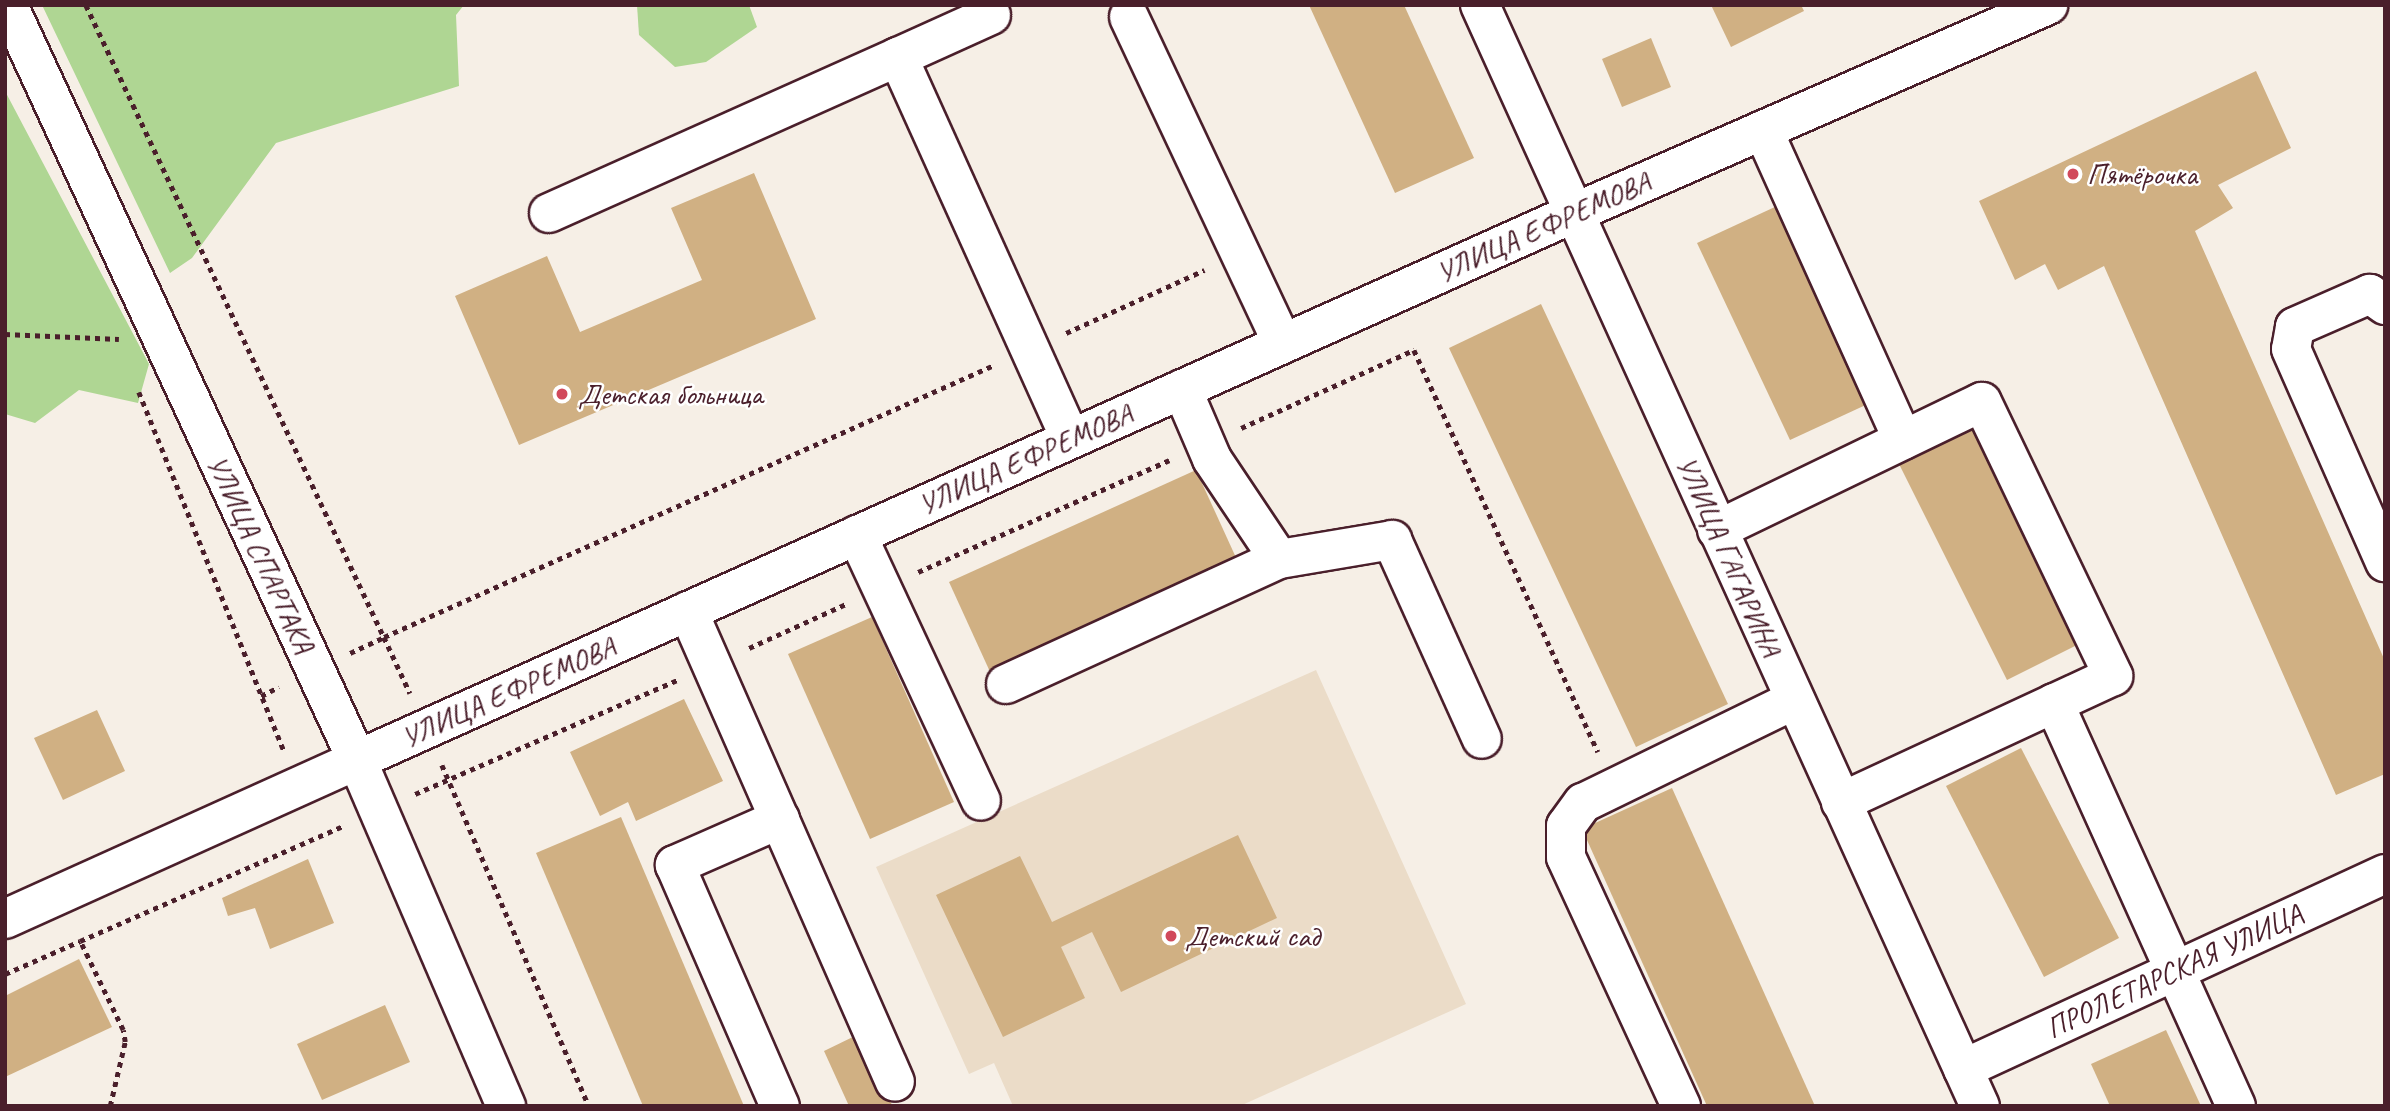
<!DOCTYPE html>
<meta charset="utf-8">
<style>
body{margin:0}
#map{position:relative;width:2390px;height:1111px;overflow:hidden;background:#f6efe6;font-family:Caveat,sans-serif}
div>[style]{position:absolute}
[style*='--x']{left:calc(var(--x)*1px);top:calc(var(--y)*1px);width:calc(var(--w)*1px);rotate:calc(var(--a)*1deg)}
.built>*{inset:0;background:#ebdcc8}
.green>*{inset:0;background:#afd693}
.building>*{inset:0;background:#d0b083}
.path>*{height:4.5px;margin-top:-2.25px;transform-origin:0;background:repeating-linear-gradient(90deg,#4a1f2b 0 5px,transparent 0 10px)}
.roads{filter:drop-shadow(2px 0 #4a1f2b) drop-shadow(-2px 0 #4a1f2b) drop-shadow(0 2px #4a1f2b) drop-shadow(0 -2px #4a1f2b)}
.minor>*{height:38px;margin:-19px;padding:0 19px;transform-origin:19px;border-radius:19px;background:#fff}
.major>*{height:38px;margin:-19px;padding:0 19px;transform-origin:19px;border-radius:19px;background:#fff}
.dots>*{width:19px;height:19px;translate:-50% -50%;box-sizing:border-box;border:4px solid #fff;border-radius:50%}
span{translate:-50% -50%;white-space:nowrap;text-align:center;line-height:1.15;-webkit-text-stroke:5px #fff;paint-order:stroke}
.poi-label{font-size:30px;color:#4a1f2b}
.left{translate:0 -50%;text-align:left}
.street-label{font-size:30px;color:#4a1f2b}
.frame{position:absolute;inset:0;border:7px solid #4a1f2b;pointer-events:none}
</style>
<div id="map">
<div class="built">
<div style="clip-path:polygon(1316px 670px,1466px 1004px,1240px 1106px,1013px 1106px,994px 1063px,969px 1074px,876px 867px)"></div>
</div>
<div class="green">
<div style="clip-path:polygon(42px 5px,464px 5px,456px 15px,459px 86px,276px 143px,192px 258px,170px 273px)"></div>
<div style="clip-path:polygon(637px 5px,749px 5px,757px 27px,706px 62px,675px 67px,639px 35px)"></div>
<div style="clip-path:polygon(5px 91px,149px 364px,138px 403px,79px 390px,35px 423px,5px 414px)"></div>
</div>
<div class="building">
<div style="clip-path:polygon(1309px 5px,1404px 5px,1474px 158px,1395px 193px)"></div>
<div style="clip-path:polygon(1711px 5px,1801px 5px,1804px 11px,1731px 47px)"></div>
<div style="clip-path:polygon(1651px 38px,1671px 87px,1622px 107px,1602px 59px)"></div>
<div style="clip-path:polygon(2256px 71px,2291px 148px,2218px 185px,2233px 208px,2195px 231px,2385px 661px,2385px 774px,2336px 795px,2104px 266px,2058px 290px,2045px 264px,2015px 280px,1979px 201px)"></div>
<div style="clip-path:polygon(754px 173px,816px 319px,519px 445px,455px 296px,547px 256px,580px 332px,702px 280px,671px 208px)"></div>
<div style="clip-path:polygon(1777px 206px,1870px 403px,1790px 440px,1697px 243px)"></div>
<div style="clip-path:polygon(1541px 304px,1728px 704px,1636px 747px,1449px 348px)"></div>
<div style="clip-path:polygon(1972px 428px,2079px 644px,2007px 680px,1899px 464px)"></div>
<div style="clip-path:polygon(1196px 470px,1238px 562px,991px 674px,949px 582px)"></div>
<div style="clip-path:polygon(872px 617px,954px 802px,870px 839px,788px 654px)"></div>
<div style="clip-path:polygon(684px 699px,723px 781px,636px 821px,628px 802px,600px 816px,570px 752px)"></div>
<div style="clip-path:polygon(97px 710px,125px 771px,63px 800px,34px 738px)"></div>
<div style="clip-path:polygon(2021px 748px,2119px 938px,2044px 977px,1946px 786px)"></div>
<div style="clip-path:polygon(1672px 788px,1815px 1106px,1707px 1106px,1582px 829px)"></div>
<div style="clip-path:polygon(621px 817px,744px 1106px,643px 1106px,536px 853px)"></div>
<div style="clip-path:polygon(1238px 835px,1277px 918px,1121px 992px,1092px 932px,1061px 947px,1085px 998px,1003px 1037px,936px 895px,1020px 856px,1052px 922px)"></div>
<div style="clip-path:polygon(308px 859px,334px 923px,270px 949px,255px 908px,228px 916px,222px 898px)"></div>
<div style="clip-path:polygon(79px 959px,112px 1027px,5px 1077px,5px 996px)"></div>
<div style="clip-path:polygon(385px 1005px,410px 1062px,322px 1100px,297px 1044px)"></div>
<div style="clip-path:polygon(2166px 1030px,2201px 1106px,2110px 1106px,2091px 1064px)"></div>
<div style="clip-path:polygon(859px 1034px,892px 1105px,890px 1106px,849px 1106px,824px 1051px)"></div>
</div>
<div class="path">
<div style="--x:86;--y:5;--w:699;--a:64.76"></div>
<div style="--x:384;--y:637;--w:668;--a:-24.03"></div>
<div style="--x:1066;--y:333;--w:152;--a:-24.5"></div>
<div style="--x:5;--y:334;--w:114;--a:2.5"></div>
<div style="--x:139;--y:392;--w:387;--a:68"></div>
<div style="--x:1241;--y:428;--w:190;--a:-24.3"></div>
<div style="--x:1414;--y:350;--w:442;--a:65.4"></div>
<div style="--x:918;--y:572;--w:275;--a:-24"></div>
<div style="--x:749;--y:648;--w:107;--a:-24.4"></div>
<div style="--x:350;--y:653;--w:38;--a:-25"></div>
<div style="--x:384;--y:637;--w:62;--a:65.1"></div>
<div style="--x:261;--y:696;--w:20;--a:-27"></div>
<div style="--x:442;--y:765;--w:371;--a:66.7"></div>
<div style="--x:415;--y:794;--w:286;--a:-23.5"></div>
<div style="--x:5;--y:974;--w:82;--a:-23.7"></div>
<div style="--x:110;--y:1106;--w:66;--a:-76.8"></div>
<div style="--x:125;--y:1042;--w:12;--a:-99"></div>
<div style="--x:123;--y:1030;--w:99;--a:-115.8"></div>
<div style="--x:80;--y:941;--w:287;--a:-23.6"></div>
</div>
<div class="roads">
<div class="minor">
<div style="--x:8;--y:5;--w:832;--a:65.19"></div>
<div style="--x:357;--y:760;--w:377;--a:66.7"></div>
<div style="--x:1480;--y:5;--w:1209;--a:65.58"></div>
<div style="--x:1129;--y:17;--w:361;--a:64.8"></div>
<div style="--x:898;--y:57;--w:102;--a:-24.3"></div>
<div style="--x:1763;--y:130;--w:340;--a:65.7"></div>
<div style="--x:549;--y:213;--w:382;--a:-24.1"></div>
<div style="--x:898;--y:57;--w:418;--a:65.7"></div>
<div style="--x:2385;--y:305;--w:19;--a:-144"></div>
<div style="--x:2370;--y:294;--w:82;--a:156.3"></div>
<div style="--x:2295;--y:327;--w:22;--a:100"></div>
<div style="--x:2291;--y:349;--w:233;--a:66.2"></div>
<div style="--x:1182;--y:389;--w:76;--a:66.8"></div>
<div style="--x:1212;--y:459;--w:120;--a:56.2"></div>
<div style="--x:1279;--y:559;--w:115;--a:-9.5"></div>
<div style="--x:1392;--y:540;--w:218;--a:65.7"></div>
<div style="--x:1717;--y:530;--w:294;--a:-25.8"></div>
<div style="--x:1982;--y:402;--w:304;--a:64.4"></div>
<div style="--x:2113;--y:676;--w:300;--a:155.1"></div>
<div style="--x:857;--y:535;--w:293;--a:65"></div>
<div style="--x:688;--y:611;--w:514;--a:66.27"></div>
<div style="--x:1006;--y:684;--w:300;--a:-24.6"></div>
<div style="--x:2054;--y:703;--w:442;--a:65.7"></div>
<div style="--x:780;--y:819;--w:115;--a:156.3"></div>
<div style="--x:675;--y:865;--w:263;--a:66.5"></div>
<div style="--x:5;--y:919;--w:386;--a:-24.3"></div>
<div style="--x:1963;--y:1069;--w:465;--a:-24.8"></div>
<div style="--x:1681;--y:1106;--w:274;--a:-114.8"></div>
<div style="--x:1566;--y:857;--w:31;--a:-90"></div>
<div style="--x:1566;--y:826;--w:29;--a:-54"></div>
<div style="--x:1583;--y:803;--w:235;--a:-26"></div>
</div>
<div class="major">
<div style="--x:357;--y:760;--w:1334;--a:-24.2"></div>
<div style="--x:1574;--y:213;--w:518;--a:-23.69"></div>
</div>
</div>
<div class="dots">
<div style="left:2073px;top:174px;background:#d1495b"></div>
<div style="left:562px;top:394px;background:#d1495b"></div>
<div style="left:1171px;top:936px;background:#d1495b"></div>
</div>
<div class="poi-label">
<span class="left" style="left:2087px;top:174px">Пятёрочка</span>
<span class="left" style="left:578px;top:394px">Детская больница</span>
<span class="left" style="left:1185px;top:936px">Детский сад</span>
</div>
<div class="street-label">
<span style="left:1543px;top:227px;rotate:-24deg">УЛИЦА ЕФРЕМОВА</span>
<span style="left:1025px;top:459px;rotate:-24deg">УЛИЦА ЕФРЕМОВА</span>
<span style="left:261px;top:554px;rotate:65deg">УЛИЦА СПАРТАКА</span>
<span style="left:1729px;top:556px;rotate:66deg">УЛИЦА ГАГАРИНА</span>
<span style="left:508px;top:692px;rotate:-24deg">УЛИЦА ЕФРЕМОВА</span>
<span style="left:2174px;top:971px;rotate:-25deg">ПРОЛЕТАРСКАЯ УЛИЦА</span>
</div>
<div class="frame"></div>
</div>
